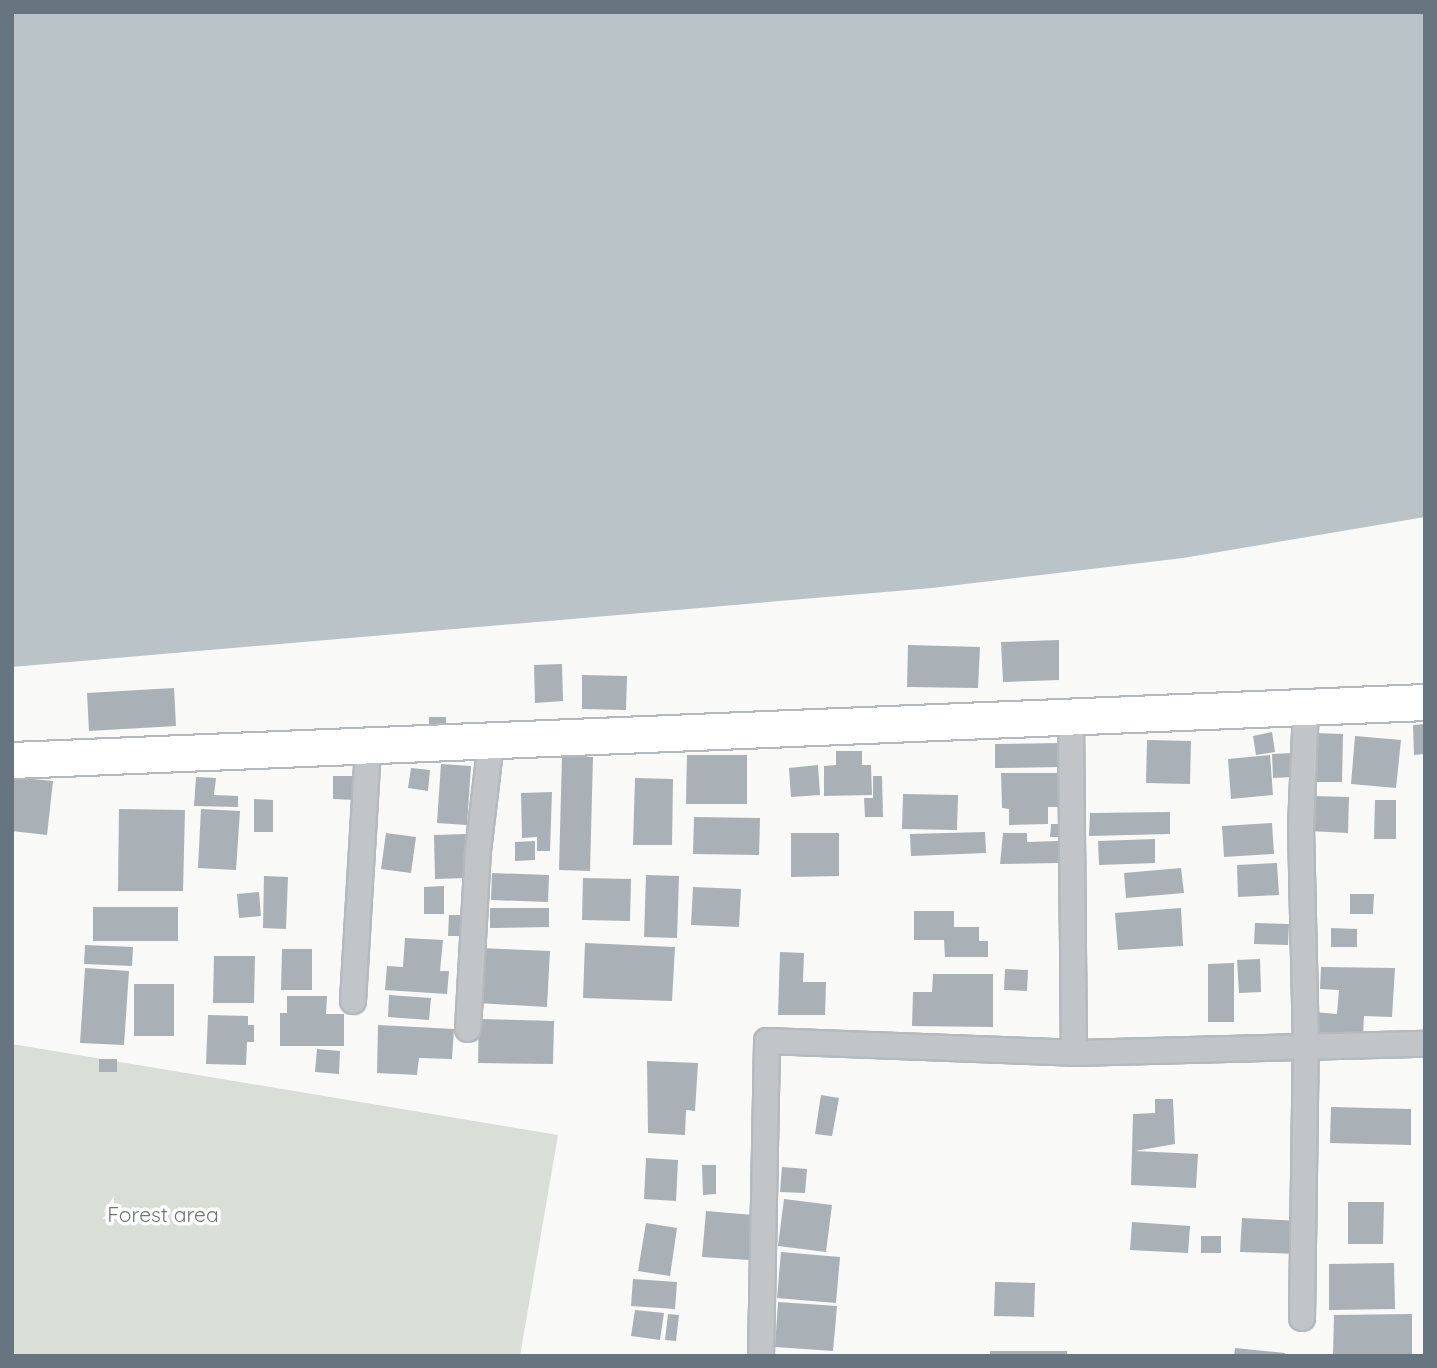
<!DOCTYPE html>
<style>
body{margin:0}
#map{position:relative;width:1437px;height:1368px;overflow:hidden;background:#f9f9f8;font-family:Quicksand,sans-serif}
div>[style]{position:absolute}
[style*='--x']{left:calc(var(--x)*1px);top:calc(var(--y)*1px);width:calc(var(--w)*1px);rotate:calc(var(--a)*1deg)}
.green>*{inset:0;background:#d9ded7}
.water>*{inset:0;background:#bac4c8}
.building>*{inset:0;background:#a9b0b6}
.roads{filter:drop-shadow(2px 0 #b3b9bd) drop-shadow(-2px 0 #b3b9bd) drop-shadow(0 2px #b3b9bd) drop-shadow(0 -2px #b3b9bd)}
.street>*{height:24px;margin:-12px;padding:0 12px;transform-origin:12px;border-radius:12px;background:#c1c5c8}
.secondary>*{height:35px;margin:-17.5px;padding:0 17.5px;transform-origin:17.5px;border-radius:17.5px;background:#fff}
span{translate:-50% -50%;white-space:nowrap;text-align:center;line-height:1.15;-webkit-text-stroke:7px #fff;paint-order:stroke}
.park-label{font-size:21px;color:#687965}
.frame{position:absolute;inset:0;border:14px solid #667580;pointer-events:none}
</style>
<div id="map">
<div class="green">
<div style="clip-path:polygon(12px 1044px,558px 1135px,520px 1356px,12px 1356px)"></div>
</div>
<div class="water">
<div style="clip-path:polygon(12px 12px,1425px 12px,1425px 517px,1183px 558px,932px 588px,12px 667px)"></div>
</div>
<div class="building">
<div style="clip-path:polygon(1059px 640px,1059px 680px,1003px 682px,1001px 642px)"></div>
<div style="clip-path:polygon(908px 645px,980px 647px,978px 688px,907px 687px)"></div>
<div style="clip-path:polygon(562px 664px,563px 701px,535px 703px,534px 665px)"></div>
<div style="clip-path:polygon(582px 675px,627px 676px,626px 710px,582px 709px)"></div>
<div style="clip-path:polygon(174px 688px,176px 726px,89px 731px,87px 693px)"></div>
<div style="clip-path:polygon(429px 717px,446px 717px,446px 727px,429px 727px)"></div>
<div style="clip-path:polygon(1425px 724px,1425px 754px,1414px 755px,1413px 725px)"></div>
<div style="clip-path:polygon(1272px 732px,1275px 752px,1256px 755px,1253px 736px)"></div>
<div style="clip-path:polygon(1313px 733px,1343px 734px,1342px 782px,1312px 782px)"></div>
<div style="clip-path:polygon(1355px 736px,1401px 740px,1396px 788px,1351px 784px)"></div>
<div style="clip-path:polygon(1147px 740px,1191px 741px,1190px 784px,1146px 783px)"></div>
<div style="clip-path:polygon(1061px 743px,1062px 767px,995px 768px,995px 744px)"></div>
<div style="clip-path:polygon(836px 751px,862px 751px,862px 765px,871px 765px,872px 795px,824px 796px,824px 766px,836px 765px)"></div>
<div style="clip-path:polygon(1293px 753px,1293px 777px,1273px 778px,1272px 754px)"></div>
<div style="clip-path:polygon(562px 755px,593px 757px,590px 871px,559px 870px)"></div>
<div style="clip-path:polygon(687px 755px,747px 755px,747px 804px,686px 804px)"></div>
<div style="clip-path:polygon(1270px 755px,1273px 795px,1231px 799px,1228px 759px)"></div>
<div style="clip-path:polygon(441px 764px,471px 766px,467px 825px,437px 823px)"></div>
<div style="clip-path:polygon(818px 765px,820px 795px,791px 797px,789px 768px)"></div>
<div style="clip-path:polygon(411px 768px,430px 770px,428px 791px,408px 788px)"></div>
<div style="clip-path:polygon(1001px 773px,1060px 773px,1061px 807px,1048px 807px,1048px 824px,1009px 825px,1009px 809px,1002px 808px)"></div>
<div style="clip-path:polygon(333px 776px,356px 776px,355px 800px,333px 799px)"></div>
<div style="clip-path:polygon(873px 776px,882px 776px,883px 817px,865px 817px,864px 798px,873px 798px)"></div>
<div style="clip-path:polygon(13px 777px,53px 781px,47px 835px,12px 831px)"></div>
<div style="clip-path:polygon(196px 777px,216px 778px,214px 795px,238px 796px,238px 807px,194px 806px)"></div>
<div style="clip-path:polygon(635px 778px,673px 779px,672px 845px,633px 845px)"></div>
<div style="clip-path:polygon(552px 792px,550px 851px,537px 851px,537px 837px,522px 838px,521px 793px)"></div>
<div style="clip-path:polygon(903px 794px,958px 795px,957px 830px,902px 829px)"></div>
<div style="clip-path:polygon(1311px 796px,1349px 797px,1348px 833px,1309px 831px)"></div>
<div style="clip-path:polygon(254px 799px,273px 800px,273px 832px,254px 832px)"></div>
<div style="clip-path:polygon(1375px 800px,1396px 800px,1396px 839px,1374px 839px)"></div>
<div style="clip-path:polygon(119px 809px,185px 810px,183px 891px,118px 891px)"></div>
<div style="clip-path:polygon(201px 809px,240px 811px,236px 870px,198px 868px)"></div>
<div style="clip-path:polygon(1170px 812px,1170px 834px,1089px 836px,1090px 813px)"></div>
<div style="clip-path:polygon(694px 817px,760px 818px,759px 855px,693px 854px)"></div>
<div style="clip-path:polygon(1272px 823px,1274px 854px,1224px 857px,1222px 826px)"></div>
<div style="clip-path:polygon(1051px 824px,1069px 824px,1068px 837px,1050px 837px)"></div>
<div style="clip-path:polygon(985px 832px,986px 853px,911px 856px,910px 834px)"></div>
<div style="clip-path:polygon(386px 833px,416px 837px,411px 873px,381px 869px)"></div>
<div style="clip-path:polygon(791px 833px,839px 833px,839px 876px,791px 877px)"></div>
<div style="clip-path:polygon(1003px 833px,1027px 833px,1027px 842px,1058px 841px,1058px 863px,1000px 864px)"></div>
<div style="clip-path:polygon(466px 834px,467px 878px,435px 879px,434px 835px)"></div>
<div style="clip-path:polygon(1155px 839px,1155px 863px,1099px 865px,1098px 841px)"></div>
<div style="clip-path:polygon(535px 841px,535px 860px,515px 861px,515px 842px)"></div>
<div style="clip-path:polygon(1277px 863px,1279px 895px,1238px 897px,1237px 865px)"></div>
<div style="clip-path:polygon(1181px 868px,1184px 893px,1126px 898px,1124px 873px)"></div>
<div style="clip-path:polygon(492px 873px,549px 875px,548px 902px,491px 900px)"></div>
<div style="clip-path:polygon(646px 875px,679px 876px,677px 938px,644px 937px)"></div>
<div style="clip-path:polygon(264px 876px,288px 877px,286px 929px,263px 928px)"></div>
<div style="clip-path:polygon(583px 878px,631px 879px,630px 921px,582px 920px)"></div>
<div style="clip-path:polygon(444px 886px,444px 914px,424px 914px,424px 887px)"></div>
<div style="clip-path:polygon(693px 887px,741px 889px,739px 927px,691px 925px)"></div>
<div style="clip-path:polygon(259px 892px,261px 916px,239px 918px,237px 894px)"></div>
<div style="clip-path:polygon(1350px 894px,1374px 894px,1373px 914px,1350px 914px)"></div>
<div style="clip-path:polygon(93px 907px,178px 907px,178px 941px,93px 941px)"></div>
<div style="clip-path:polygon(490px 908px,549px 908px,549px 927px,490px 928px)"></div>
<div style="clip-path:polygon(1181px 908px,1183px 946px,1118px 950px,1115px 913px)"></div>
<div style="clip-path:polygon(914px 911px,954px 911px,954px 927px,979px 927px,979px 941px,988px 941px,988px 957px,945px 957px,944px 940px,914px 940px)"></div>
<div style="clip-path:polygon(449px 915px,467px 915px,467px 936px,448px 936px)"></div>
<div style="clip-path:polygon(1255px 923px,1289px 924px,1288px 945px,1254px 944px)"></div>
<div style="clip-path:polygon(1331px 928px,1357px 929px,1357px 947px,1331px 947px)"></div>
<div style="clip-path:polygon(405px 938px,443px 940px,440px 971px,449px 971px,447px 994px,385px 990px,387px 966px,403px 967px)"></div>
<div style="clip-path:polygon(585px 943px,675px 947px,672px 1001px,583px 998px)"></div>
<div style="clip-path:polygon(85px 945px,133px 947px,132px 966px,84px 964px)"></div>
<div style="clip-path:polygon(480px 948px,550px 951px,547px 1007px,477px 1003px)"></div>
<div style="clip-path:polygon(282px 949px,312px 949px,312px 990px,281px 990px)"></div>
<div style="clip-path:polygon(780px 952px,804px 953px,803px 982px,826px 982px,825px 1015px,778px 1015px)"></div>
<div style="clip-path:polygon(214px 956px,255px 956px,254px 1003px,213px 1003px)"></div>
<div style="clip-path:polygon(1260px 959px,1261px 992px,1239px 993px,1237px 960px)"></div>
<div style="clip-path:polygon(1234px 963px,1234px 1022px,1208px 1022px,1208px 964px)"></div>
<div style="clip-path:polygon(1321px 967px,1395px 968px,1392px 1017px,1364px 1016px,1363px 1035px,1312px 1033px,1313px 1012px,1337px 1014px,1339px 990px,1320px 989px)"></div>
<div style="clip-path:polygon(85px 968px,129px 971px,124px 1045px,80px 1043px)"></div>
<div style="clip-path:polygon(1005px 969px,1028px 970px,1027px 991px,1004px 990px)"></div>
<div style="clip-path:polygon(933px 974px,993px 974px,993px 1027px,912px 1026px,913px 992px,932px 992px)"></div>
<div style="clip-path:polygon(134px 984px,174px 984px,174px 1036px,134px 1036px)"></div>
<div style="clip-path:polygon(389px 995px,431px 998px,429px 1020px,388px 1017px)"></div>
<div style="clip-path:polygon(287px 996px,327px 996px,326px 1014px,344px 1014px,344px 1046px,280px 1046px,280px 1013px,287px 1013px)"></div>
<div style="clip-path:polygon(208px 1015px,248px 1016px,248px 1025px,254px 1025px,254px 1042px,247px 1042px,246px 1065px,206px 1064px)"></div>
<div style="clip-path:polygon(479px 1019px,554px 1021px,553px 1064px,478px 1063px)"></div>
<div style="clip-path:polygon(378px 1025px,454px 1029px,452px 1059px,419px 1058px,417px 1075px,377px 1073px)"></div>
<div style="clip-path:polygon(317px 1049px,340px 1051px,339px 1074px,315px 1072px)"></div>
<div style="clip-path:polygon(99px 1059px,117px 1059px,117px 1072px,99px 1072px)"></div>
<div style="clip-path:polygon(647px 1061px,698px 1063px,695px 1111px,686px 1110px,685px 1135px,648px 1133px)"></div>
<div style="clip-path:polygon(821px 1095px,839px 1098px,832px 1136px,815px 1134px)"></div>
<div style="clip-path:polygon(1155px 1099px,1173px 1099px,1175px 1144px,1135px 1151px,1198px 1154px,1196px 1188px,1131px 1185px,1133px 1114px,1155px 1113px)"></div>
<div style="clip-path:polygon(1331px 1107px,1411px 1109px,1411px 1145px,1330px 1143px)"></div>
<div style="clip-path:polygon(646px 1158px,678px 1160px,676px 1201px,644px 1199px)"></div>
<div style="clip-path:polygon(702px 1165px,716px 1165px,716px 1194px,703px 1195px)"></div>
<div style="clip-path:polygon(782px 1167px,807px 1169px,805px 1193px,780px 1192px)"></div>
<div style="clip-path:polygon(784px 1199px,832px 1205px,826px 1252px,778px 1246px)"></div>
<div style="clip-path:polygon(1348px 1202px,1384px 1202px,1383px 1244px,1348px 1244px)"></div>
<div style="clip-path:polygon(706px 1211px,753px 1215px,749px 1260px,702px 1257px)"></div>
<div style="clip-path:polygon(1242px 1218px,1302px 1221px,1300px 1254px,1240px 1252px)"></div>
<div style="clip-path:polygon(1132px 1222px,1190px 1226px,1188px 1253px,1130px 1250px)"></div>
<div style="clip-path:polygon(646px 1223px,677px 1228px,670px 1276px,638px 1271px)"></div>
<div style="clip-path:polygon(1201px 1236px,1221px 1236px,1221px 1253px,1201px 1253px)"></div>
<div style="clip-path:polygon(781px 1252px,840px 1257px,836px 1303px,777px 1298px)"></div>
<div style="clip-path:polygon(1394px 1263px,1395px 1309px,1329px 1310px,1329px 1264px)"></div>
<div style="clip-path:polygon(633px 1279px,677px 1282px,675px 1309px,631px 1306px)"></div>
<div style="clip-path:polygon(995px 1282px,1035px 1283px,1034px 1317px,994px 1316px)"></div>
<div style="clip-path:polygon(778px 1302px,837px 1306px,833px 1351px,775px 1347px)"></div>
<div style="clip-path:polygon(635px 1310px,664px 1313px,660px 1340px,631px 1336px)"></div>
<div style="clip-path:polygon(668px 1314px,679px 1315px,676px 1341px,665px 1340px)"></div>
<div style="clip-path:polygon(1412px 1314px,1412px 1356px,1333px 1356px,1334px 1315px)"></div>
<div style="clip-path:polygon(1235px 1348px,1285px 1353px,1285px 1356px,1234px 1356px)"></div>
<div style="clip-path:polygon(990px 1351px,1067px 1351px,1067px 1356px,990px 1356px)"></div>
</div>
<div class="roads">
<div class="street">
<div style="--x:1071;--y:718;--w:335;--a:89.5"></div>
<div style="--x:353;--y:1001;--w:256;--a:-86.6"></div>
<div style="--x:468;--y:1029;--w:178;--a:-86.8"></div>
<div style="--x:478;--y:851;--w:110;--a:-83.2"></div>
<div style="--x:1302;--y:1318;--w:270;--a:-89.2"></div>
<div style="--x:1306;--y:1048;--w:221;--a:-91.3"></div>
<div style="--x:1301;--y:827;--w:117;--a:-87.6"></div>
<div style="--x:761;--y:1356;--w:315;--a:-88.9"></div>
<div style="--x:767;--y:1041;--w:307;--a:2.2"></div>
<div style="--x:1074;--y:1053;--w:351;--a:-1.5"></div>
</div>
<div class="secondary">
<div style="--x:12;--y:760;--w:1414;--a:-2.35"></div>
</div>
</div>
<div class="park-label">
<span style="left:163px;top:1214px">Forest area</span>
</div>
<div class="frame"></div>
</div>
